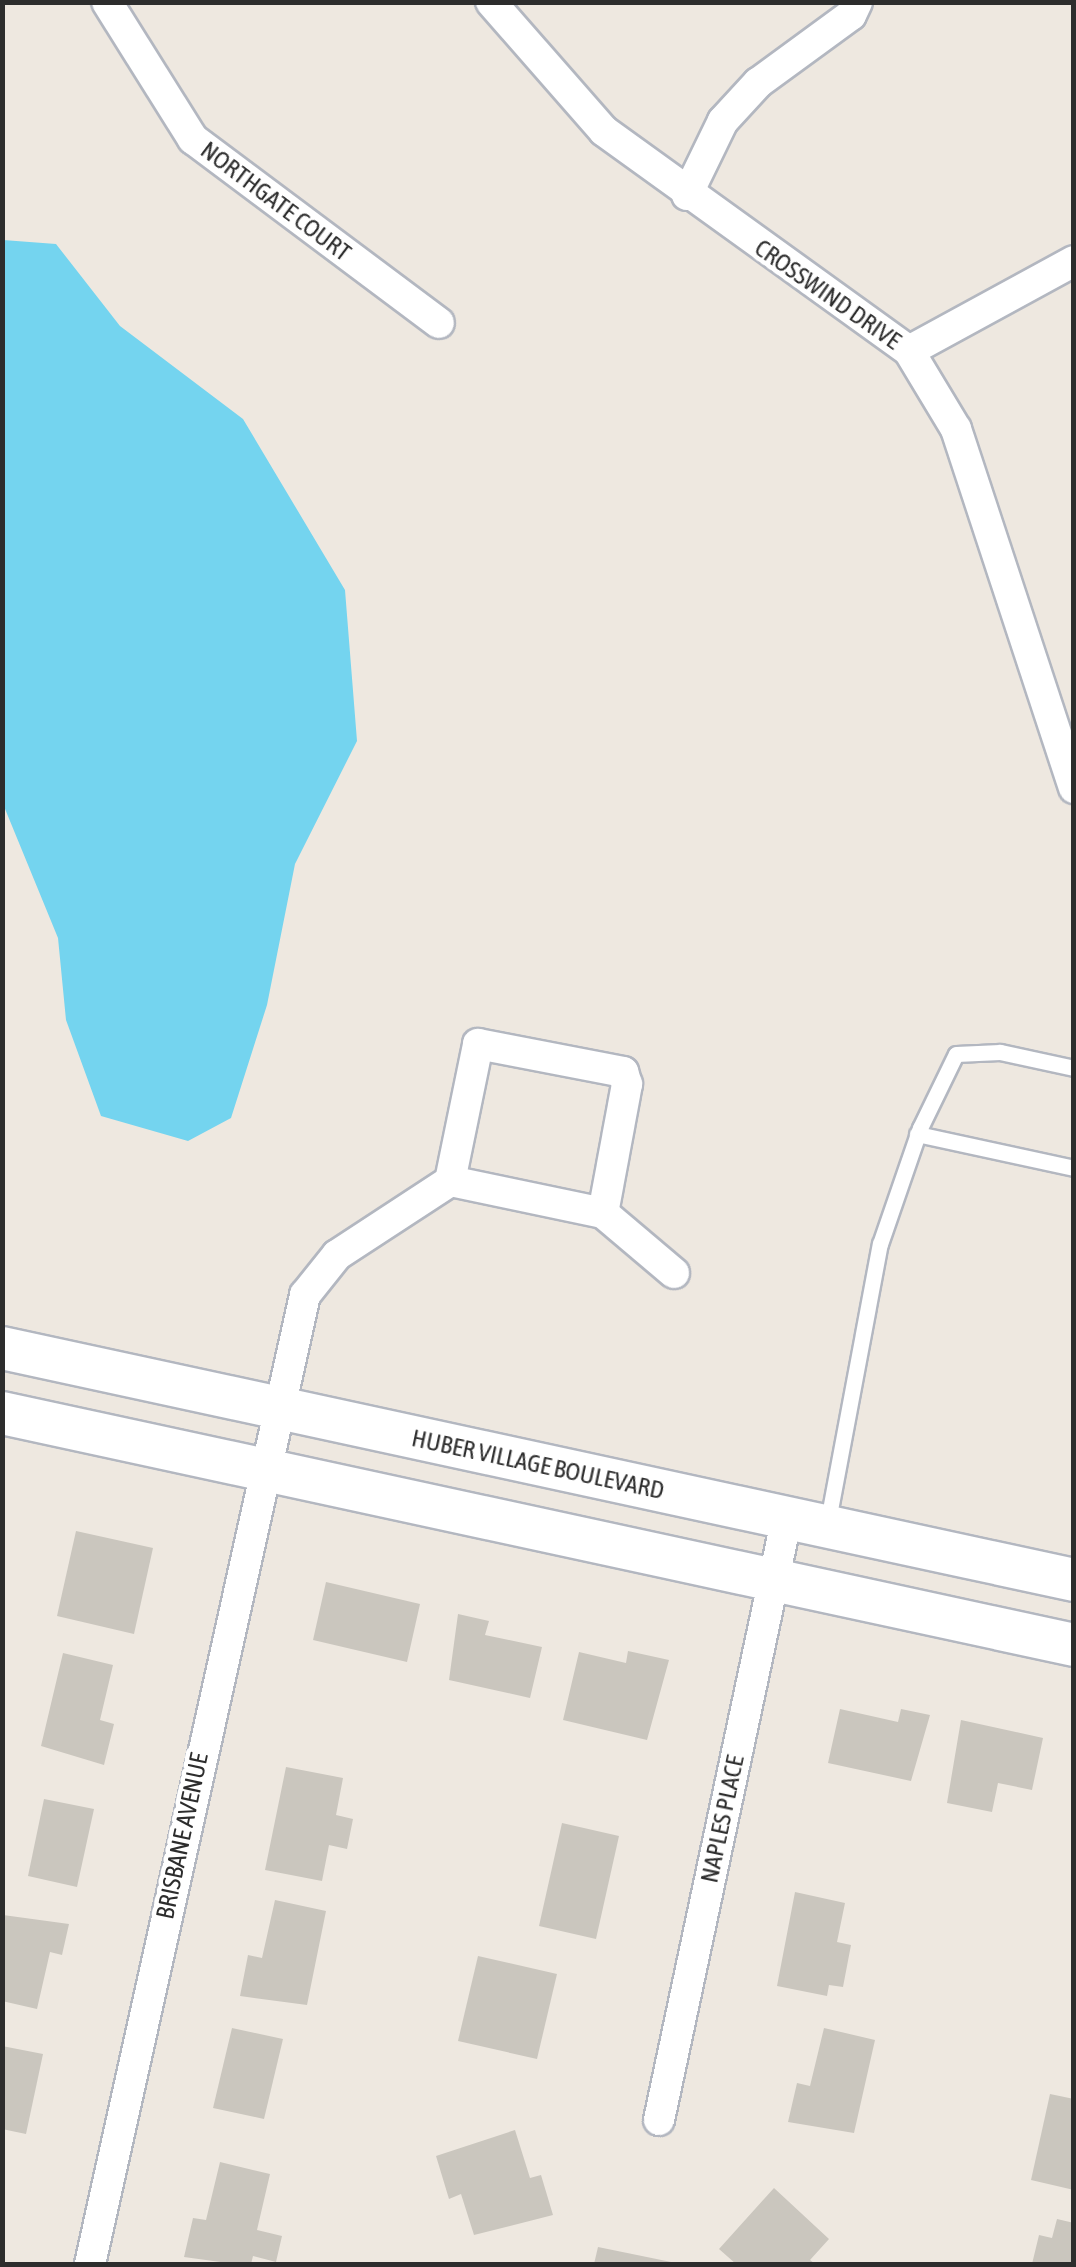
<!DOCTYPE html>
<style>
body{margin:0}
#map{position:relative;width:1076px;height:2267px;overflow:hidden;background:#eee8e0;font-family:"Asap Condensed",sans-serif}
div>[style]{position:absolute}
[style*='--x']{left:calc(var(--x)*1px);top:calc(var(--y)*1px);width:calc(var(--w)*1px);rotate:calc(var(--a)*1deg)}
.water>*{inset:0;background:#74d4ef}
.building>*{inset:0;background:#cac6be}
.roads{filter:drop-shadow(2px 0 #b3b7c0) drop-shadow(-2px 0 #b3b7c0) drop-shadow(0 2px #b3b7c0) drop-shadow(0 -2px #b3b7c0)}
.lane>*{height:15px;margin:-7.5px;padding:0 7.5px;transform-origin:7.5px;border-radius:7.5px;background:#fff}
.street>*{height:30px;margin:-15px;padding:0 15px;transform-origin:15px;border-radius:15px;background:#fff}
.secondary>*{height:42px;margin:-21px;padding:0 21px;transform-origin:21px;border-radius:21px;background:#fff}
span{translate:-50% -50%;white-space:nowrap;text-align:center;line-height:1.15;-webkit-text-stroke:9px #fff;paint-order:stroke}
.street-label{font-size:25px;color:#2d2d2d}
.frame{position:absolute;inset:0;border:5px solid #2d2d2d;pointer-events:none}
</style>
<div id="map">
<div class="water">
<div style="clip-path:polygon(3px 240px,56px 244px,120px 326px,243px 419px,345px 590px,357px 741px,295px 864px,267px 1005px,231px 1118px,188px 1141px,101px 1116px,66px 1020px,58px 938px,3px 804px)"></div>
</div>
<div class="building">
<div style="clip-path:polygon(76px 1531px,153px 1548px,134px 1634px,57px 1616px)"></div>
<div style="clip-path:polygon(326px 1582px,420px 1604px,407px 1662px,313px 1640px)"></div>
<div style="clip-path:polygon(458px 1614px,489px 1621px,485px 1635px,542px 1647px,530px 1698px,449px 1680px)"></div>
<div style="clip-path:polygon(628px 1651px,669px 1660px,647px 1740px,563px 1720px,579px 1652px,626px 1663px)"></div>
<div style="clip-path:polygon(63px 1653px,113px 1665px,100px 1720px,114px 1724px,104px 1765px,41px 1746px)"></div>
<div style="clip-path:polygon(840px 1709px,898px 1722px,901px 1709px,930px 1715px,911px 1781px,828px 1763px)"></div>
<div style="clip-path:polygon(961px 1720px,1043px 1738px,1032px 1790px,998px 1783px,992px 1812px,947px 1803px)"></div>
<div style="clip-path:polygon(286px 1767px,343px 1778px,336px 1815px,353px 1819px,347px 1849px,329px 1845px,322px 1881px,265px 1870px)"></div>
<div style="clip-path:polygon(44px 1799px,94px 1809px,77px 1887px,28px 1876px)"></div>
<div style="clip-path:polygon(562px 1823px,619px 1836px,596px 1939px,539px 1926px)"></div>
<div style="clip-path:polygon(795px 1892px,845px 1903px,837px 1942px,851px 1945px,843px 1987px,829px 1985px,827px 1996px,777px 1986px)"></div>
<div style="clip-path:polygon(275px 1900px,326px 1911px,307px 2005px,240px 1996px,248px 1955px,262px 1958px)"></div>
<div style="clip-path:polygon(3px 1915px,69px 1924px,62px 1955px,50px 1952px,37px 2009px,2px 2001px)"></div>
<div style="clip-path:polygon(478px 1956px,557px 1974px,537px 2059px,458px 2041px)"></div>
<div style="clip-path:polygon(232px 2028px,283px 2039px,264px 2119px,213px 2108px)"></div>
<div style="clip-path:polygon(824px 2028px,875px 2040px,854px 2133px,788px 2122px,797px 2083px,810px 2086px)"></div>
<div style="clip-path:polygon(2px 2046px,43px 2054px,26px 2134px,2px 2129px)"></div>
<div style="clip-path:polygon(1050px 2094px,1074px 2099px,1074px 2190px,1031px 2180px)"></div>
<div style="clip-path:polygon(515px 2130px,530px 2178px,541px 2175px,553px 2215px,474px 2235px,461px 2194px,449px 2199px,436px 2156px)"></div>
<div style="clip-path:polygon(220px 2162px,270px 2174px,257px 2230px,282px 2236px,276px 2262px,253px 2256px,251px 2264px,235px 2264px,184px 2257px,193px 2218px,206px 2220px)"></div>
<div style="clip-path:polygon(774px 2188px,829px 2239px,810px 2260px,815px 2264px,736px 2264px,719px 2249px)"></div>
<div style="clip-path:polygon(1057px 2219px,1074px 2223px,1074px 2264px,1032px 2264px,1039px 2235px,1052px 2238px)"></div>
<div style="clip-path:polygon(598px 2247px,676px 2263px,676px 2264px,594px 2264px)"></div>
</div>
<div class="roads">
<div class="lane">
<div style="--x:917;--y:1134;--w:161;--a:12.2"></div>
<div style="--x:827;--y:1526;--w:287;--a:-79.4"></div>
<div style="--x:880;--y:1244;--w:123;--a:-71"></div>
<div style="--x:920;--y:1128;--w:82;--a:-64.1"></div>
<div style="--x:956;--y:1054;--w:44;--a:-2.6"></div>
<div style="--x:1000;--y:1052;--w:76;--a:12.2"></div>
</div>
<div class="street">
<div style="--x:107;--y:2;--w:162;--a:57.9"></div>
<div style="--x:193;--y:139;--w:307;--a:36.8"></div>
<div style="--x:491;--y:2;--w:171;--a:48.8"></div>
<div style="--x:604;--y:131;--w:376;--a:35.8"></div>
<div style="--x:909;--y:351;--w:91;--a:58.9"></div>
<div style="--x:956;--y:429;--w:378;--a:71.8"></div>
<div style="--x:687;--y:195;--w:82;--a:-64.1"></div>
<div style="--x:723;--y:121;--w:52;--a:-47.4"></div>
<div style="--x:758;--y:83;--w:115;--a:-36.2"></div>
<div style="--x:851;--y:15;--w:14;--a:-65"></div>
<div style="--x:909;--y:351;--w:188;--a:-28.6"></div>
<div style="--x:450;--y:1181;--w:140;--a:-78.4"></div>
<div style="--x:478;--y:1044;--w:148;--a:10.9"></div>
<div style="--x:623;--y:1072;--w:13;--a:72"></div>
<div style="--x:627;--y:1084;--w:131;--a:100.5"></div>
<div style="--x:659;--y:2120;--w:616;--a:-78.02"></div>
<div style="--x:90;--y:2264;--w:993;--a:-77.49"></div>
<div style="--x:305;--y:1295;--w:51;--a:-51.3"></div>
<div style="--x:337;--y:1255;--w:135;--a:-33.2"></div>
<div style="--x:450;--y:1181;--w:156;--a:11.8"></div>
<div style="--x:603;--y:1213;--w:93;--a:40.2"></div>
</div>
<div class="secondary">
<div style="--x:2;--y:1348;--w:1097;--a:12.21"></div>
<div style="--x:2;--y:1413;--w:1097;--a:12.21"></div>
</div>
</div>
<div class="street-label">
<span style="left:276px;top:201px;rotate:37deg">NORTHGATE COURT</span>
<span style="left:828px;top:294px;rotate:35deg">CROSSWIND DRIVE</span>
<span style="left:538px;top:1464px;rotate:12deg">HUBER VILLAGE BOULEVARD</span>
<span style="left:722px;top:1819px;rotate:-78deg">NAPLES PLACE</span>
<span style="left:182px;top:1836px;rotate:-78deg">BRISBANE AVENUE</span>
</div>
<div class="frame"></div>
</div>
